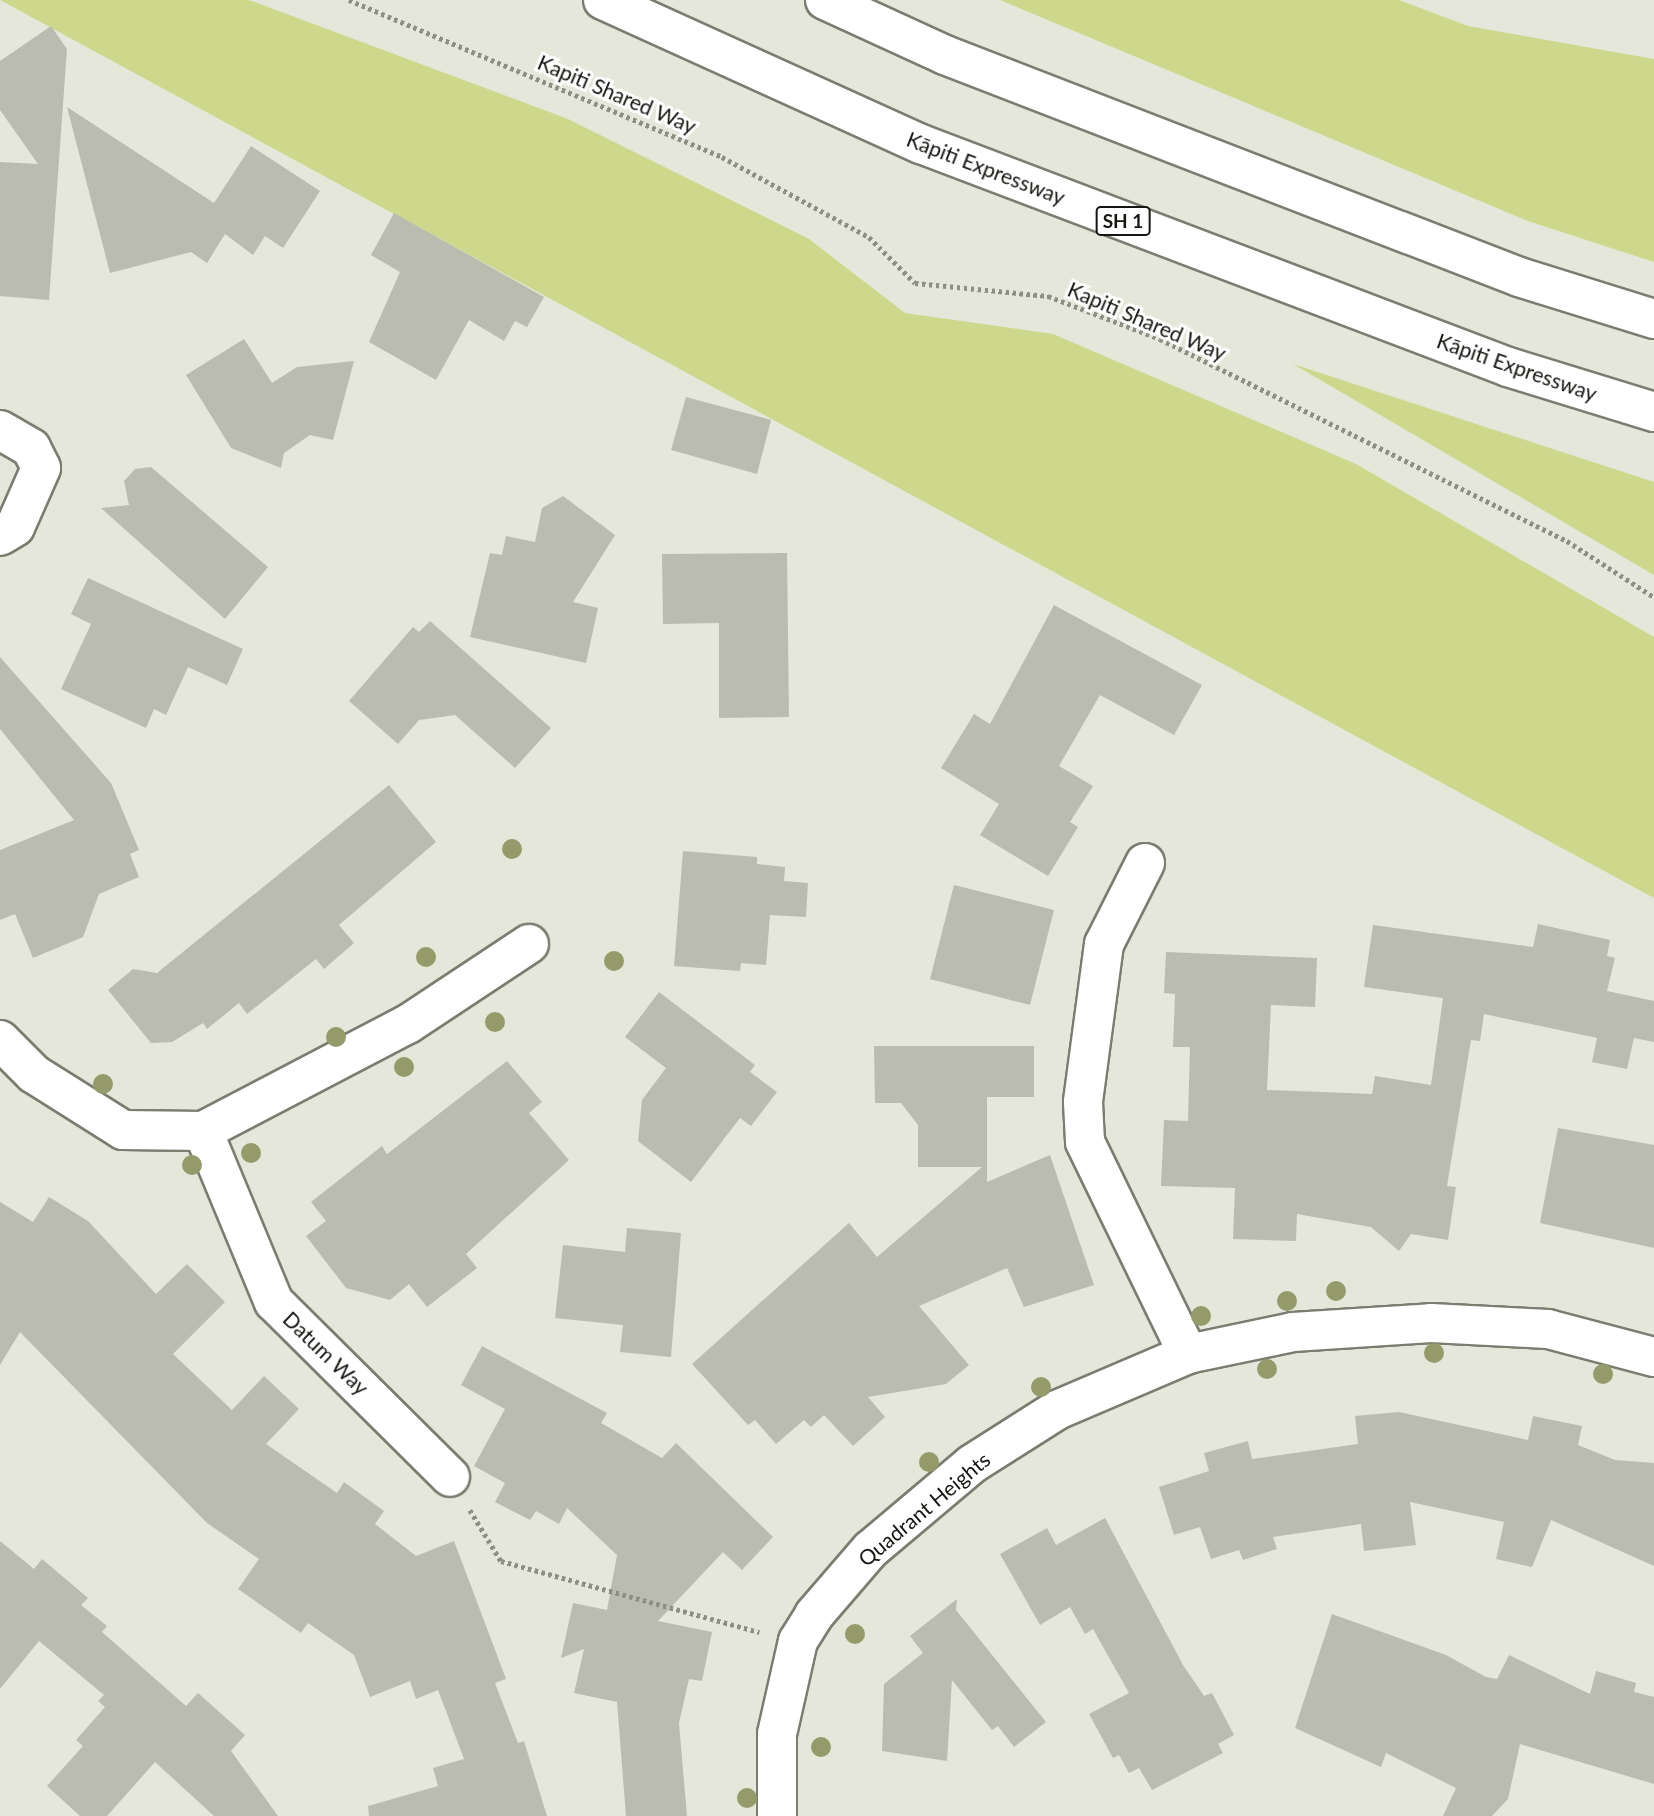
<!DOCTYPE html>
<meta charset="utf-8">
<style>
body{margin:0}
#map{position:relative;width:1654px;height:1816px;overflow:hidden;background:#e4e7d9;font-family:Lato,sans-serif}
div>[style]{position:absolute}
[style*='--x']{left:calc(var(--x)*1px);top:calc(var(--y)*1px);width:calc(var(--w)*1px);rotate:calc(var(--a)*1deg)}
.green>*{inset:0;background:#ced88d}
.building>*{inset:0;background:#babcaf}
.path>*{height:4.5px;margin-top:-2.25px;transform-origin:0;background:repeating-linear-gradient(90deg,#8d8f85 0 3.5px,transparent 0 7px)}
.roads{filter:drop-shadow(2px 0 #7b7d70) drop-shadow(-2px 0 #7b7d70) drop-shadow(0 2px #7b7d70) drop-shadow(0 -2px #7b7d70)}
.street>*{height:38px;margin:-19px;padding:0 19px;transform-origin:19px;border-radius:19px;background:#fff}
.highway>*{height:38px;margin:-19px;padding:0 19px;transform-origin:19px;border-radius:19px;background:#fff}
.trees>*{width:20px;height:20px;margin:-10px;border-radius:50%;background:#959a6b}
span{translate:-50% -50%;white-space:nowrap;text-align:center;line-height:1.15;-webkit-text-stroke:6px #fff;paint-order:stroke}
.shield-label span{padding:2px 5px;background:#fff;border:2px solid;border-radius:5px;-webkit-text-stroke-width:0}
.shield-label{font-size:19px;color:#151611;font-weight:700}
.street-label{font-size:21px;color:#151611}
</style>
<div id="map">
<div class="green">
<div style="clip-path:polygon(0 0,249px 0,568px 119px,809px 239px,905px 313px,1053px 334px,1356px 464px,1654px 637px,1654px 898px)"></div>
<div style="clip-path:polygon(1000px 0,1399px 0,1468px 26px,1654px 59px,1654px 262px,1528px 221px)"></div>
<div style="clip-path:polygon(1293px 364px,1654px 482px,1654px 575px)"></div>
</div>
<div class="building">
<div style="clip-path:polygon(51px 26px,67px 49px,49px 300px,0 296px,0 162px,38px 164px,0 110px,0 61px)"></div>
<div style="clip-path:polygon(67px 107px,214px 203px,251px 146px,320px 191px,283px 248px,265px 236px,253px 255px,225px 234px,207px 263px,191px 252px,110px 273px)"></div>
<div style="clip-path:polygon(394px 213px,544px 297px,527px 327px,515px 321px,504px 341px,469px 320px,436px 380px,369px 342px,400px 272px,371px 255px)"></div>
<div style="clip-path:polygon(244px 339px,272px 383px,297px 367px,354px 361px,333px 440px,310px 435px,284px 453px,281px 468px,231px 448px,186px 375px)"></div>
<div style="clip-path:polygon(686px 397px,771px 420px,757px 474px,671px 450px)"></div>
<div style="clip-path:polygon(151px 467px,268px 567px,225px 619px,101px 508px,129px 505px,124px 481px,135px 469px)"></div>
<div style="clip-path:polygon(563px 496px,615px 535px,573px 602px,598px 608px,586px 663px,470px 637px,490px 553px,502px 555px,506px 536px,535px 542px,542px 508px)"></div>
<div style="clip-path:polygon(787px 553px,789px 717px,719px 718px,719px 623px,663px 624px,662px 554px)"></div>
<div style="clip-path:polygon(88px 578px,243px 649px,227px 685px,188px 667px,166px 715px,154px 709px,146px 728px,61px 689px,91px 624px,71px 614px)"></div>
<div style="clip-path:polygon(1054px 605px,1202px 685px,1174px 735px,1100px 695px,1059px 766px,1093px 786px,1070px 822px,1078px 827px,1048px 876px,980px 835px,999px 804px,941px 768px,974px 714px,990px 724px)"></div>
<div style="clip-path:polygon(430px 621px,551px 728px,515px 768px,455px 715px,419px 720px,398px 744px,349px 701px,413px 627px,419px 632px)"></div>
<div style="clip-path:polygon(0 657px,111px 783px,139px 850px,130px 854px,139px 877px,99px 894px,83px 937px,33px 958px,15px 914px,0 920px,0 850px,74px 820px,0 729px)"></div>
<div style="clip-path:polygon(389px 785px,436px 842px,339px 925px,354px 943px,324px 969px,316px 959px,247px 1014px,239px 1003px,207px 1029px,203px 1023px,172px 1042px,151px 1043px,108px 990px,133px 969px,157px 973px)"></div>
<div style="clip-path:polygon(683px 851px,757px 857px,757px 864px,785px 867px,784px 881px,808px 883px,806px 917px,770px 915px,766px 965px,741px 963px,740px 971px,674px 966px)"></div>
<div style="clip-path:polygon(954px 885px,1054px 910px,1030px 1005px,930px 979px)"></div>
<div style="clip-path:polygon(1538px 924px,1610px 940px,1607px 956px,1615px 958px,1607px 991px,1654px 1001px,1654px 1042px,1634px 1038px,1627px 1069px,1592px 1062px,1597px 1038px,1484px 1014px,1480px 1041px,1471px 1040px,1447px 1186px,1456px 1187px,1448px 1240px,1411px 1234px,1399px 1251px,1371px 1227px,1297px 1214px,1296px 1241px,1233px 1239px,1235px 1188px,1161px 1186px,1164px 1120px,1188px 1121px,1190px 1047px,1173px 1047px,1175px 994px,1164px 993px,1166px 952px,1317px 958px,1315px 1007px,1271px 1005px,1267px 1090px,1372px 1094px,1375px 1076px,1431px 1085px,1443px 998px,1364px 987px,1373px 925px,1533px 947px)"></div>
<div style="clip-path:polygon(659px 992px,755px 1065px,750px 1072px,777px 1092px,751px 1126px,740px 1118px,691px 1182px,638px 1141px,642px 1100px,666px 1068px,625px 1037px)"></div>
<div style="clip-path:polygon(874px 1046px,1034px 1046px,1034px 1097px,987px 1097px,987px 1182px,1050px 1155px,1094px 1285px,1024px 1307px,1007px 1268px,919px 1306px,969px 1365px,946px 1384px,868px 1397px,885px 1417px,853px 1446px,824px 1415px,811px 1427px,804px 1420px,776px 1444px,755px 1420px,748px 1425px,692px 1364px,849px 1223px,877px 1257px,982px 1167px,918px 1167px,918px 1125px,901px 1103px,875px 1103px)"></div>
<div style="clip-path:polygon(507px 1061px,542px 1102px,529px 1113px,569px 1160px,466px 1254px,477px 1268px,427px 1307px,409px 1284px,390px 1300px,346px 1288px,306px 1236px,326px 1221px,311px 1202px,382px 1146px,387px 1154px)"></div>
<div style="clip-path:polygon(1558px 1128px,1654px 1145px,1654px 1248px,1540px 1223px)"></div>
<div style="clip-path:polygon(49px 1197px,88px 1221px,156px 1294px,187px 1264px,225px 1302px,173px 1354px,232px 1410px,264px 1376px,299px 1409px,266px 1444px,337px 1493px,344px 1482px,384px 1511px,375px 1524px,416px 1556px,454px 1541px,506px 1679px,495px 1683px,518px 1743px,524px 1741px,547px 1816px,369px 1816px,368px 1806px,438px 1786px,433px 1768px,464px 1759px,438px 1690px,416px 1699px,410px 1681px,370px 1697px,354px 1655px,308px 1623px,301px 1633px,238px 1589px,259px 1559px,207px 1523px,20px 1332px,0 1365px,0 1202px,33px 1222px)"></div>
<div style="clip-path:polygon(627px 1228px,681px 1233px,671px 1357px,620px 1352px,623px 1325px,555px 1318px,563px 1245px,625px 1252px)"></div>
<div style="clip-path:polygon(482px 1346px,607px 1413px,601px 1423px,662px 1458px,676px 1443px,773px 1537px,742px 1570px,723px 1552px,658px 1621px,712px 1632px,702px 1681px,689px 1679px,679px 1723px,687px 1816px,626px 1816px,617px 1702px,574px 1693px,584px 1649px,561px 1658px,573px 1603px,607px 1610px,617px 1555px,567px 1508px,559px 1524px,536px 1511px,530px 1520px,495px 1502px,505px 1483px,474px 1466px,505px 1409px,461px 1385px)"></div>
<div style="clip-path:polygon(1399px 1412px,1528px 1440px,1533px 1416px,1582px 1426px,1578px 1445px,1615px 1460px,1654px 1463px,1654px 1566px,1551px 1520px,1532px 1567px,1496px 1559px,1504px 1522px,1410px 1502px,1416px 1545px,1364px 1551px,1361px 1524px,1273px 1537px,1277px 1549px,1243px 1560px,1239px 1550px,1211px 1559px,1200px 1527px,1174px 1535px,1159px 1487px,1209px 1471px,1204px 1453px,1248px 1441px,1252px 1459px,1358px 1444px,1355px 1416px)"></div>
<div style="clip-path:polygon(1105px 1518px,1183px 1665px,1204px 1696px,1212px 1693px,1234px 1735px,1218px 1744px,1223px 1753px,1152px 1790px,1139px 1768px,1129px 1773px,1119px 1755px,1113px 1758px,1089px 1714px,1129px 1693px,1093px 1629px,1085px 1634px,1070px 1607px,1040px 1625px,1000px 1554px,1047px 1528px,1056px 1545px)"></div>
<div style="clip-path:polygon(0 1541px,34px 1569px,42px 1559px,88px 1598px,81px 1605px,107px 1626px,102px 1632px,186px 1706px,198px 1693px,245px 1735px,231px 1751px,278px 1816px,214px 1816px,155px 1762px,107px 1816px,80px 1816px,47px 1786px,83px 1746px,76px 1740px,105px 1707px,98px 1701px,104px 1695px,39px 1641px,0 1689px)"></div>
<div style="clip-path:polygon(957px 1599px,956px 1610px,1046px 1722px,1014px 1747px,998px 1726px,992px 1730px,952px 1680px,947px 1761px,882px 1751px,884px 1684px,923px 1653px,910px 1636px)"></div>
<div style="clip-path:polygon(1332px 1614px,1446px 1655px,1486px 1677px,1497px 1679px,1509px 1655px,1590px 1694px,1596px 1671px,1636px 1683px,1634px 1692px,1654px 1697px,1654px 1784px,1520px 1744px,1508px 1799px,1492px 1816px,1443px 1816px,1456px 1788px,1386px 1753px,1381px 1767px,1295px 1728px)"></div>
</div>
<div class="path">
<div style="--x:349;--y:0;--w:405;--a:22.8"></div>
<div style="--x:722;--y:157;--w:167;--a:28.6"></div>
<div style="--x:869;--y:237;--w:65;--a:45"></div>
<div style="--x:915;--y:283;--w:134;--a:5.6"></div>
<div style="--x:1048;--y:296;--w:120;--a:21"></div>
<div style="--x:1160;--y:339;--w:454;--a:26.4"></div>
<div style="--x:1567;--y:541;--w:103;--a:32.8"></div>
<div style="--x:470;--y:1510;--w:60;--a:58.7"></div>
<div style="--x:501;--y:1561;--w:268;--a:15.4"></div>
</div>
<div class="roads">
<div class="street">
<div style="--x:0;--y:430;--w:36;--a:30"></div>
<div style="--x:31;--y:448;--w:22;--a:63"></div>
<div style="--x:41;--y:468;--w:64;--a:113.8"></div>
<div style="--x:15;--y:527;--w:17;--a:149"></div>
<div style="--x:1145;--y:863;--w:91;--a:116.8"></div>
<div style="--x:1104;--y:944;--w:159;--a:97.6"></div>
<div style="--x:1083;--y:1102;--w:40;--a:87.1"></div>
<div style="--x:1085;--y:1142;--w:236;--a:64.1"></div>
<div style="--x:0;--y:1040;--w:48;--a:45"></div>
<div style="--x:34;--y:1074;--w:105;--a:32.2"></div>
<div style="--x:123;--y:1130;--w:80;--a:0.7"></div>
<div style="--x:203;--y:1131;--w:231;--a:-27.6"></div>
<div style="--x:408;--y:1024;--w:145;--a:-33.5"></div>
<div style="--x:203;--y:1131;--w:185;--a:67.5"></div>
<div style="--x:274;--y:1302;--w:248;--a:44.8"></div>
<div style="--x:777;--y:1816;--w:82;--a:-90"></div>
<div style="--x:777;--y:1734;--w:95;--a:-77.3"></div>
<div style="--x:798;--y:1641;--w:31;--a:-58"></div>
<div style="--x:814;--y:1615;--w:86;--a:-49.3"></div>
<div style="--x:870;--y:1550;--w:133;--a:-40.1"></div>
<div style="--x:972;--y:1464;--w:101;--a:-32.4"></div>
<div style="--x:1057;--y:1410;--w:142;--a:-23.1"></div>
<div style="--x:1188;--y:1354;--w:107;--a:-11.8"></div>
<div style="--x:1293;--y:1332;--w:138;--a:-3.7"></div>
<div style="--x:1431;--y:1323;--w:117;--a:2.9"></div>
<div style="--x:1548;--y:1329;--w:110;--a:14.8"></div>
</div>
<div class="highway">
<div style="--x:603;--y:0;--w:349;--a:24.4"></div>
<div style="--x:921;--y:144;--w:628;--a:20.8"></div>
<div style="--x:1508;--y:367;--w:153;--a:17.1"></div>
<div style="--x:825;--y:0;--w:132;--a:24.6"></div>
<div style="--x:945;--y:55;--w:615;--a:21.14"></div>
<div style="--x:1519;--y:277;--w:141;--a:17.3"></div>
</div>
</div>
<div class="trees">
<div style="left:512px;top:849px"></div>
<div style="left:426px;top:957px"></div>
<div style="left:614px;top:961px"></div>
<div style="left:495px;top:1022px"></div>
<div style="left:336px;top:1037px"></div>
<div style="left:404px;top:1067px"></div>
<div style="left:103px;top:1084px"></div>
<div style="left:251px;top:1153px"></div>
<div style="left:192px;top:1165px"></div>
<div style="left:1336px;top:1291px"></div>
<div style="left:1287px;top:1301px"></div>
<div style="left:1201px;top:1316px"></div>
<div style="left:1434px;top:1353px"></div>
<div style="left:1267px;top:1369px"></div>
<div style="left:1603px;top:1374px"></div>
<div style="left:1041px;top:1387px"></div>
<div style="left:929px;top:1462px"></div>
<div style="left:855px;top:1634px"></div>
<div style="left:821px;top:1747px"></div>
<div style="left:747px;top:1798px"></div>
</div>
<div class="shield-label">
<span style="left:1123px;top:221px">SH 1</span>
</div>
<div class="street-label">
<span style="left:617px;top:94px;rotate:23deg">Kapiti Shared Way</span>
<span style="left:986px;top:168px;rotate:21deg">Kāpiti Expressway</span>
<span style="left:1147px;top:321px;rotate:23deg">Kapiti Shared Way</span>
<span style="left:1517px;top:367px;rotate:19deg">Kāpiti Expressway</span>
<span style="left:326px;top:1353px;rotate:44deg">Datum Way</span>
<span style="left:924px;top:1509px;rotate:-40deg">Quadrant Heights</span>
</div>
</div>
